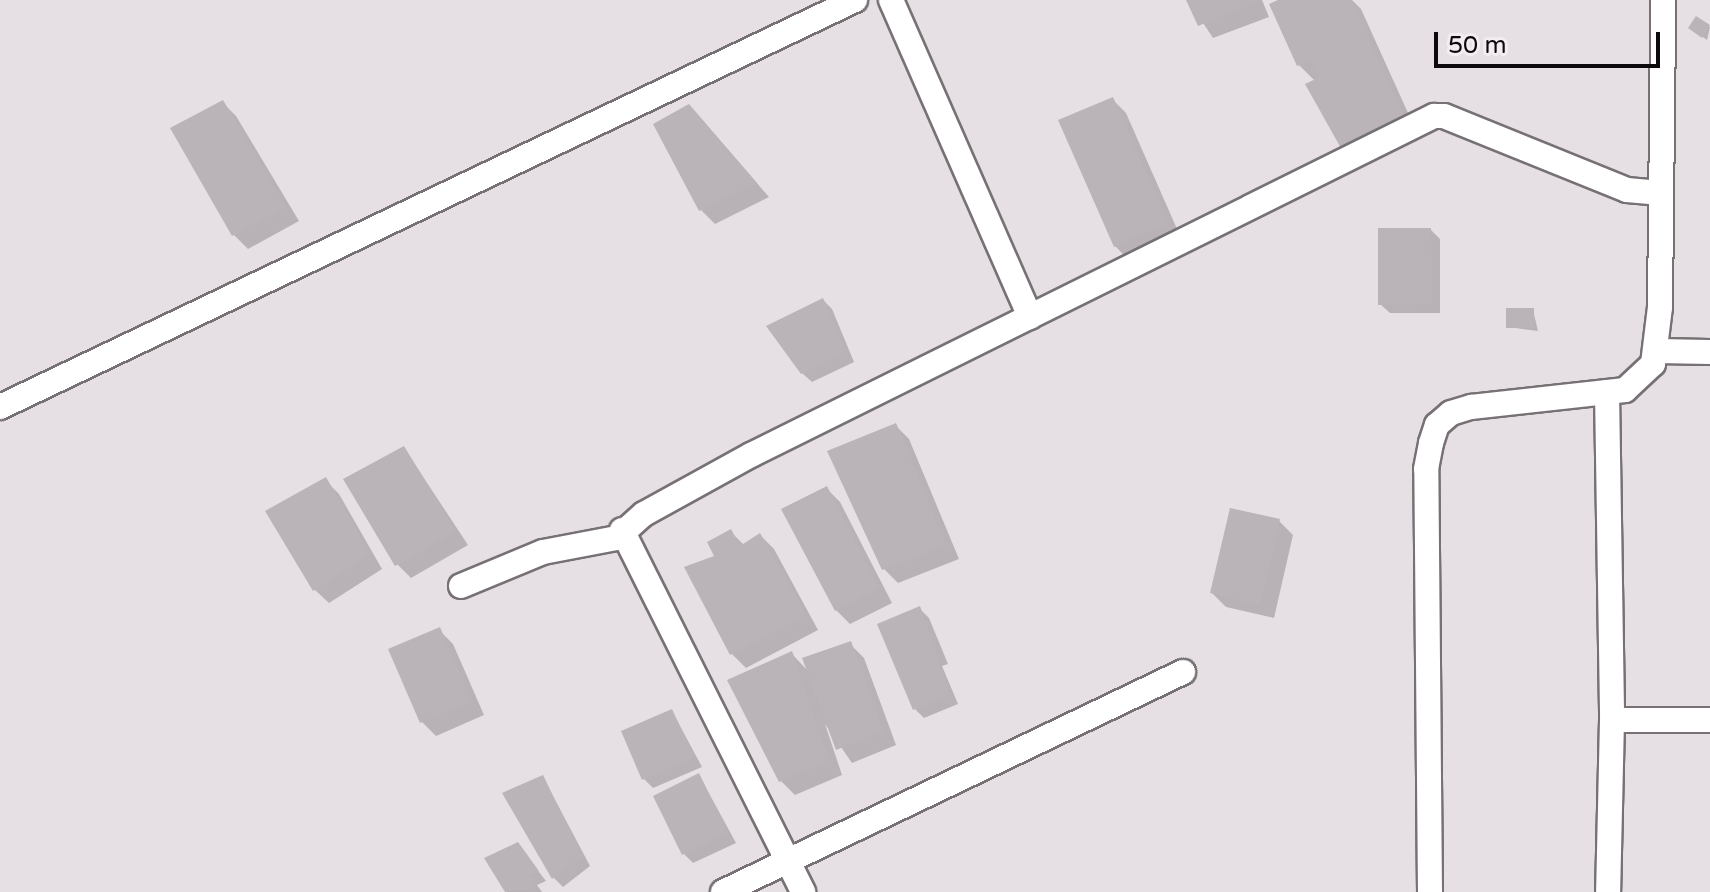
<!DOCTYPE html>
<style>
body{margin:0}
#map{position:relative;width:1710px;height:892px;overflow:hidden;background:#e6dfe4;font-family:"Varela Round",sans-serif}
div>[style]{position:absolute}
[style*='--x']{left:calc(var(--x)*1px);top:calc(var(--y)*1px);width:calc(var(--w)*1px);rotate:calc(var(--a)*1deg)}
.shadow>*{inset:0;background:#0003}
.building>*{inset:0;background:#bab4b9}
.roads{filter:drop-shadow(2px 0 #777176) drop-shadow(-2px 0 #777176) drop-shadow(0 2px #777176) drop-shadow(0 -2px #777176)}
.street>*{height:24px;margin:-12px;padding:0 12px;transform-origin:12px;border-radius:12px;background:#fff}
span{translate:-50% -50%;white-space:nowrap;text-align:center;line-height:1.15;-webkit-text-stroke:6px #f3ecf1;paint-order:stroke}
.scale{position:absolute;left:1434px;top:32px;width:226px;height:36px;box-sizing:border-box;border:4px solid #0c0a0c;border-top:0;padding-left:10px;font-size:24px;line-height:28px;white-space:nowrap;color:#0c0a0c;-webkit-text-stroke:6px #f3ecf1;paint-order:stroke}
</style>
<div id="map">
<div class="shadow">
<div style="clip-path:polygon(1188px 0,1262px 0,1269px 17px,1213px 38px)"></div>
<div style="clip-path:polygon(1283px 0,1352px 0,1361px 9px,1418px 135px,1316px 82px,1299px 65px)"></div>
<div style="clip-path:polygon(1697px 18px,1710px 27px,1707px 40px,1695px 31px)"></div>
<div style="clip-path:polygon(1112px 99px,1126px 113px,1181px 238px,1129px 260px,1115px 246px)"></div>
<div style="clip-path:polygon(222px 102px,236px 116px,299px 221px,248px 249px,234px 235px)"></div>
<div style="clip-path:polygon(702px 120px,769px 197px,715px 224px,701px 210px)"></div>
<div style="clip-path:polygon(1431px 230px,1440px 239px,1440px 313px,1390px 313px,1380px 304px)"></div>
<div style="clip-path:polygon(823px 300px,832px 309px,854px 362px,812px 382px,802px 373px)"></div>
<div style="clip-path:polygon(1533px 310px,1538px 331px,1508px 327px)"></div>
<div style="clip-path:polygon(895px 425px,909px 439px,959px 559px,898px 583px,884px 569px)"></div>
<div style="clip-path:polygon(404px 448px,468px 545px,411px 578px,397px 564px)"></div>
<div style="clip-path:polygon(325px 480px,339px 494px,382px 569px,329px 603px,315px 590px)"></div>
<div style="clip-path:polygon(826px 488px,840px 502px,892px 603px,850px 624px,836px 610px)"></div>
<div style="clip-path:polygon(1279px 521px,1293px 535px,1274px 618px,1226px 607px,1212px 593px)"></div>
<div style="clip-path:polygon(731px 532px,744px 545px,760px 535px,774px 549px,818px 630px,746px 668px,732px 654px,687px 568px,717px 557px)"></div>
<div style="clip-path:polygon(920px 609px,929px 618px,948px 664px,942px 666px,958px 704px,924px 718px,915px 709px)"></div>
<div style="clip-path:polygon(439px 630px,453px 644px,484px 715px,436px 736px,422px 722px)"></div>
<div style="clip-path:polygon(850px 644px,864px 658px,896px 745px,852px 763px,825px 724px,842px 775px,795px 795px,781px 781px,730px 681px,792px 654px,808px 671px)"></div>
<div style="clip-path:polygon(672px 711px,702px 767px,653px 788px,644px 779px)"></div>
<div style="clip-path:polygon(699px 775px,736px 843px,693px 863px,684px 854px)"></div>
<div style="clip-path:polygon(543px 777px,590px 866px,563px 887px,554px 878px)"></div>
<div style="clip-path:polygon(518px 845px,546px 881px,537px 885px,542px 892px,507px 892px,487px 859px)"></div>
</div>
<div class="building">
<div style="clip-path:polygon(1186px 0,1255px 0,1256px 2px,1198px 26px)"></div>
<div style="clip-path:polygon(1278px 0,1351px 0,1406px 121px,1342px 150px,1305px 84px,1320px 77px,1312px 60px,1297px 66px,1269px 4px)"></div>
<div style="clip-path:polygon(1696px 16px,1710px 25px,1702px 38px,1688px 28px)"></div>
<div style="clip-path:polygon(1113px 97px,1168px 223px,1114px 247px,1058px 120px)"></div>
<div style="clip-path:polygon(223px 100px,286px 207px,232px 236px,170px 128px)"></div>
<div style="clip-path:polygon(689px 104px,757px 183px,699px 211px,653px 124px)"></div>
<div style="clip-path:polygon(1378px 228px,1431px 228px,1432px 304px,1378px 305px)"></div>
<div style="clip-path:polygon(823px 298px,846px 352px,801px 374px,766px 326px)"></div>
<div style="clip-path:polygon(1506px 308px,1534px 308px,1534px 328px,1506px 328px)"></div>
<div style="clip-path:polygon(896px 423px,946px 545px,882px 570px,827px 451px)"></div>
<div style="clip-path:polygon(404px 446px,456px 531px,395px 566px,343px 479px)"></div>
<div style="clip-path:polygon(326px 477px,370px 554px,313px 591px,265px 511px)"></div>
<div style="clip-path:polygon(827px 486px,879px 588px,835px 611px,781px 509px)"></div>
<div style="clip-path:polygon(1230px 508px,1280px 519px,1260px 605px,1210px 593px)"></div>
<div style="clip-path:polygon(731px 529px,740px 546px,760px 533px,806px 615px,730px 655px,684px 567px,714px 556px,707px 542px)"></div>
<div style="clip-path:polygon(920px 606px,950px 695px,913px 710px,877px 624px)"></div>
<div style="clip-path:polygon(440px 627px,471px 701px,420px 723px,388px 649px)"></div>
<div style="clip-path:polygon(851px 641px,883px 731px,836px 750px,802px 658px)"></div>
<div style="clip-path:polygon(792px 651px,829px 761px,779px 782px,727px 680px)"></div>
<div style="clip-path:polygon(672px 709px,694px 757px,642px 780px,621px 731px)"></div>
<div style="clip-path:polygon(699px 773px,728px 833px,682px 855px,653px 796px)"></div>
<div style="clip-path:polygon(543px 775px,582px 856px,552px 879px,502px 793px)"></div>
<div style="clip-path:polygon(518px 842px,539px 871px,530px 875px,538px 888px,505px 892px,484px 858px)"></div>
</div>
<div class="roads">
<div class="street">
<div style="--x:891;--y:0;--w:346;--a:66.3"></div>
<div style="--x:1657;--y:351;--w:53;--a:1.1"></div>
<div style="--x:1607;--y:392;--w:328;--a:89.1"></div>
<div style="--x:1612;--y:720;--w:172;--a:91.3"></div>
<div style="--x:0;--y:407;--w:947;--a:-25.46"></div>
<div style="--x:622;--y:530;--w:405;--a:63.4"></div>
<div style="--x:461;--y:586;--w:89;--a:-22.5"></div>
<div style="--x:543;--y:552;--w:75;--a:-10.7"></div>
<div style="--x:617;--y:538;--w:36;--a:-42"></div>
<div style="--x:644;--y:514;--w:122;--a:-28.9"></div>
<div style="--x:751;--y:455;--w:763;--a:-26.4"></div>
<div style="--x:1434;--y:116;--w:10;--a:0"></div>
<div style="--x:1444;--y:116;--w:197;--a:22"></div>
<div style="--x:1627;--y:190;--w:34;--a:5"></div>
<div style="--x:1612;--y:720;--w:98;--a:0"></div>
<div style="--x:723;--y:892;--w:510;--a:-25.56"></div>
<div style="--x:1430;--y:892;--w:423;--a:-90.5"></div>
<div style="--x:1426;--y:469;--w:26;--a:-79"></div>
<div style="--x:1431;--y:443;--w:19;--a:-72"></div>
<div style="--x:1437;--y:425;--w:18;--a:-41"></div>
<div style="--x:1451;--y:413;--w:21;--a:-17"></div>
<div style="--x:1471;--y:407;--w:155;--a:-6.3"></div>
<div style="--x:1625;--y:390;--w:38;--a:-43"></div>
<div style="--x:1653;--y:364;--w:57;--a:-83"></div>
<div style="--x:1660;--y:307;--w:307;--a:-89.4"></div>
</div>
</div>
<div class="scale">50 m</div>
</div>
